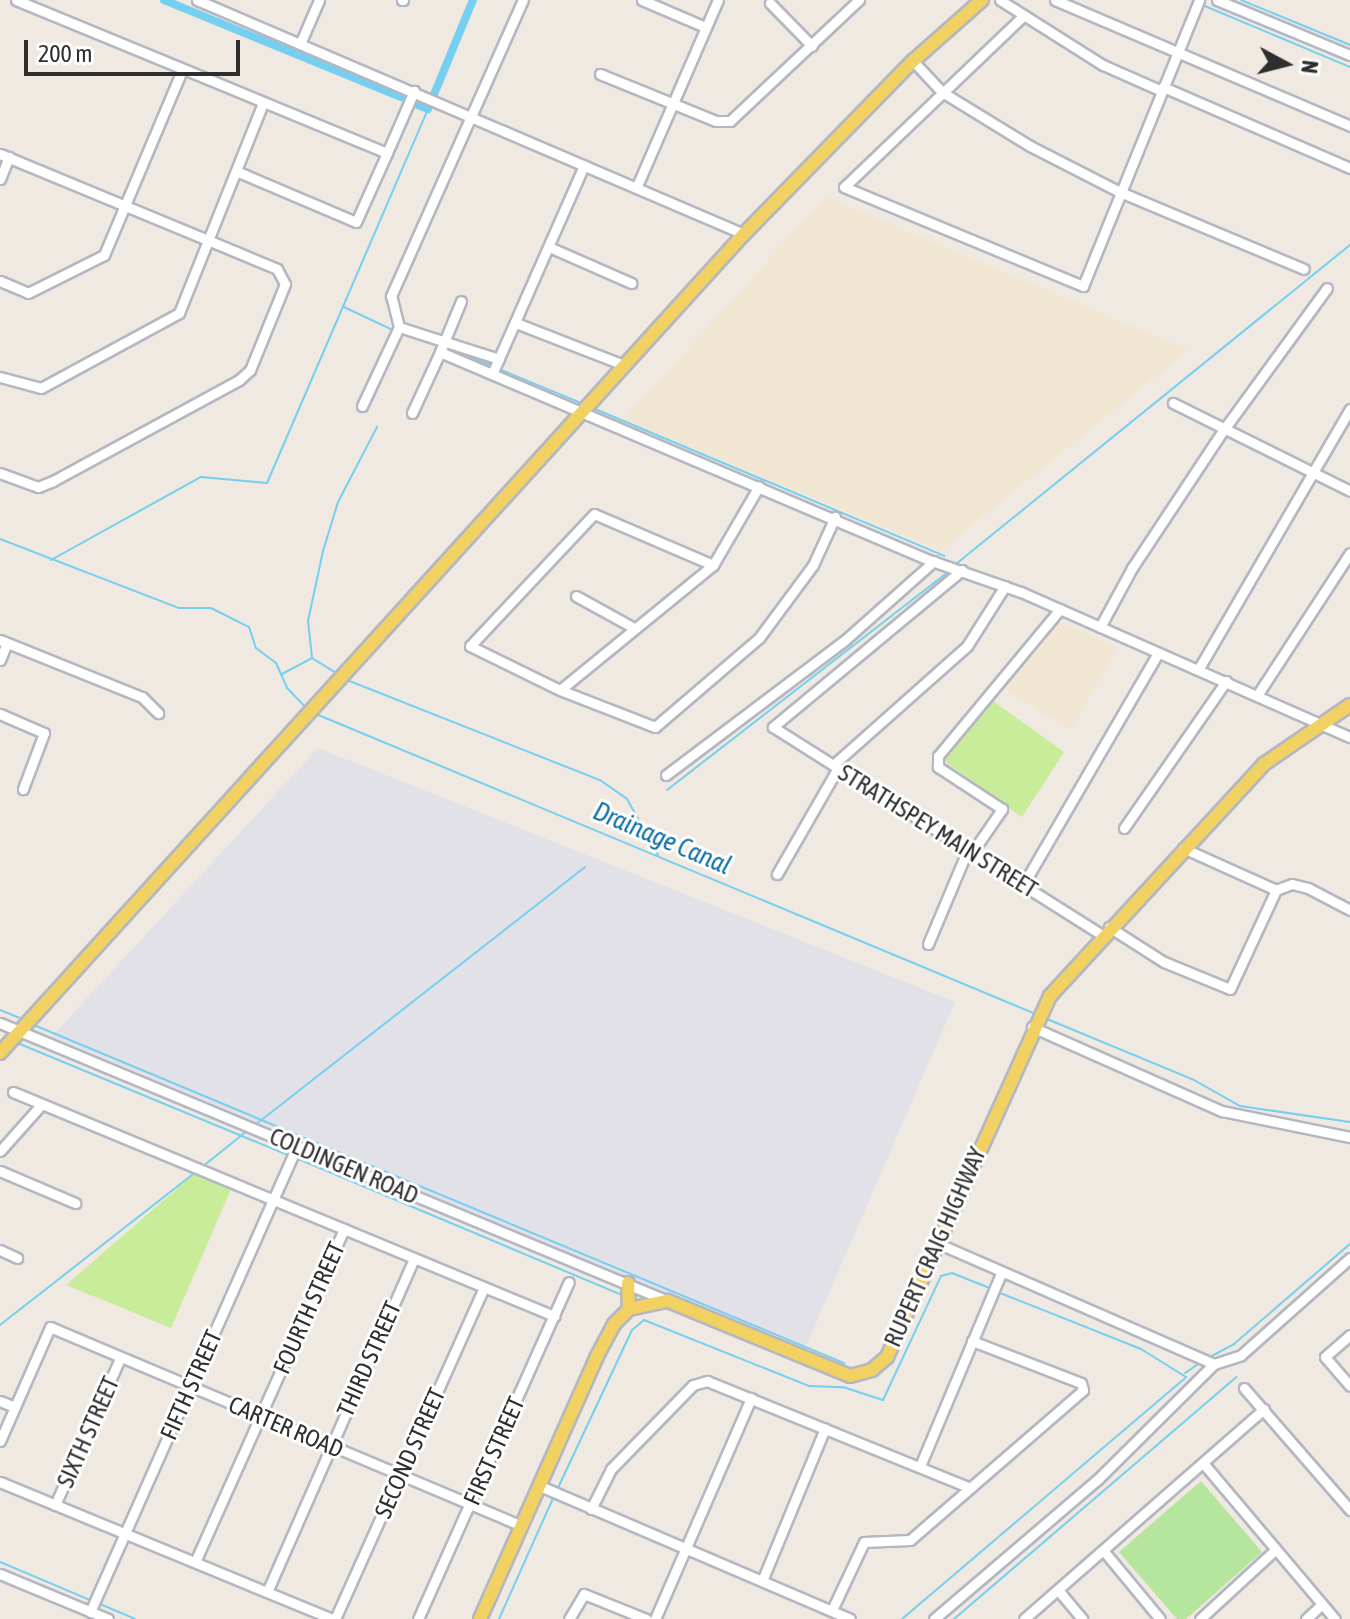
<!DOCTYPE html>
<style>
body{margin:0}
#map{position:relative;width:1350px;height:1619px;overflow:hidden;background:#efe9e1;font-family:"Asap Condensed",sans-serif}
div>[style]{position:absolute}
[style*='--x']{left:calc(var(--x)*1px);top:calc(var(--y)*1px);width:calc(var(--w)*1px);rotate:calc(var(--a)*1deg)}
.industrial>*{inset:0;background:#e3e1e8}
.education>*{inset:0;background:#f0e6d1}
.green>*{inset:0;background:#b6e59e}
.pitch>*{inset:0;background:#c9ec9a}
.stream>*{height:2px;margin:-1px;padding:0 1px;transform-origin:1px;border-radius:1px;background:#75cff0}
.canal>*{height:8px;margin:-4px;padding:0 4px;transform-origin:4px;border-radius:4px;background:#75cff0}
.roads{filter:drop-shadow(2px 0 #b4b7c1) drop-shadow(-2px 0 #b4b7c1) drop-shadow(0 2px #b4b7c1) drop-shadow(0 -2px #b4b7c1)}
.minor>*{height:9px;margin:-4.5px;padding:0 4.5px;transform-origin:4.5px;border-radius:4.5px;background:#fff}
.major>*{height:12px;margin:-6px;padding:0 6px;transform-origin:6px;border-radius:6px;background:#f2d163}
span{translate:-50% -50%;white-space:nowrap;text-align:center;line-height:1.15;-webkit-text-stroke:6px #fff;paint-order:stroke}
.street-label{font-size:24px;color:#2e2e2e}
.water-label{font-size:26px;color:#0d6fa3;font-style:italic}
.north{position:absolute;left:1246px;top:24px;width:80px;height:80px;-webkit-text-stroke:6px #fff;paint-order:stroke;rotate:97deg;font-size:22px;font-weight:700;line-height:32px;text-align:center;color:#2e2e2e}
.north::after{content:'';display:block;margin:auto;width:28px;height:36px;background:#2e2e2e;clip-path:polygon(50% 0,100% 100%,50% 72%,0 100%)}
.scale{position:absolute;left:24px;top:40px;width:216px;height:36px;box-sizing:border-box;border:4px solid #2e2e2e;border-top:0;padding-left:10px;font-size:24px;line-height:28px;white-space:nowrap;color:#2e2e2e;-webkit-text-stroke:6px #fff;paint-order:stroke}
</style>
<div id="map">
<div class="industrial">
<div style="clip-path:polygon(318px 748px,955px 1002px,804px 1351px,52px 1036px)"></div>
</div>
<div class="education">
<div style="clip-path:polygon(826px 197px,1188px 350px,941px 550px,624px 420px)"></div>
<div style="clip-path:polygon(1055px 620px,1117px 648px,1071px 730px,998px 685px)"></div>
</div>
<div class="green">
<div style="clip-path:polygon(1201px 1481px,1262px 1552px,1186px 1619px,1177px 1619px,1119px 1552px)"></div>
</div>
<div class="pitch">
<div style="clip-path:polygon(989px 698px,1064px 752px,1022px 817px,944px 761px)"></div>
<div style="clip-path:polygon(194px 1174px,231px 1189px,171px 1328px,66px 1285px)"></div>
</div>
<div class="stream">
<div style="--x:1241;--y:0;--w:118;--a:22.4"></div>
<div style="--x:1200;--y:4;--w:163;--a:22.8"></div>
<div style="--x:344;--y:307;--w:56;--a:25.2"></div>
<div style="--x:401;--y:333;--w:42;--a:18"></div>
<div style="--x:447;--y:348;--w:49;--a:21.4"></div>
<div style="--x:499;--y:369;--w:89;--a:22.5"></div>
<div style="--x:595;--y:409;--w:379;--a:22.8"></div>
<div style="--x:0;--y:539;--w:192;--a:21.1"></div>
<div style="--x:179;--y:608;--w:32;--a:0"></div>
<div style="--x:211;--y:608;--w:42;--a:26.6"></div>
<div style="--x:249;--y:627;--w:22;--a:72"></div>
<div style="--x:256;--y:648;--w:25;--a:37"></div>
<div style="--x:276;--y:663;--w:27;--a:66"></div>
<div style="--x:287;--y:688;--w:29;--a:46"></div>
<div style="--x:51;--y:560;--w:171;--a:-29"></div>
<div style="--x:201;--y:477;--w:66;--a:5.2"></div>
<div style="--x:267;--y:483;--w:407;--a:-66.7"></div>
<div style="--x:956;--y:564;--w:507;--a:-39"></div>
<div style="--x:312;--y:658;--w:31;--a:32"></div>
<div style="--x:282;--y:674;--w:34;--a:-28"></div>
<div style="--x:312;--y:658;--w:37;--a:-96"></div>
<div style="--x:308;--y:621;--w:72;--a:-77.9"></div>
<div style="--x:323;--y:551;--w:51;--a:-73"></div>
<div style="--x:338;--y:502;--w:85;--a:-62.5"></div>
<div style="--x:347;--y:680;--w:272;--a:21.6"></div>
<div style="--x:600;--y:780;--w:33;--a:35"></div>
<div style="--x:627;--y:799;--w:64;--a:61"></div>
<div style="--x:316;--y:714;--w:782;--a:22.63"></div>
<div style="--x:667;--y:790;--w:357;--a:-37.8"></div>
<div style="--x:0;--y:1010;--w:27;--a:22"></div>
<div style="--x:1047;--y:1019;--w:159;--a:22.5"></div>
<div style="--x:1194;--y:1080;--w:53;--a:29.5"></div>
<div style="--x:1240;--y:1106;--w:111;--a:8.3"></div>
<div style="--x:34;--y:1025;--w:878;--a:22.65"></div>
<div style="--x:15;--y:1042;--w:298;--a:22.5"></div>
<div style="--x:255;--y:1125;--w:419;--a:-38"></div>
<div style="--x:296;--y:1158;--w:354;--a:22.8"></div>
<div style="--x:202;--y:1167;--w:58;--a:-38.7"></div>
<div style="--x:0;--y:1325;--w:250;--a:-38"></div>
<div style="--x:1208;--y:1358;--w:30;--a:-28"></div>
<div style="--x:1234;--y:1344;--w:153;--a:-40.8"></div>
<div style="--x:1185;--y:1373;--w:22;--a:-34"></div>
<div style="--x:557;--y:1490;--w:177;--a:-64.9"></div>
<div style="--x:632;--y:1330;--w:16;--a:-40"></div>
<div style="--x:644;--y:1320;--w:178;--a:21.8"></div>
<div style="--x:809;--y:1386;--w:34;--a:2"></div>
<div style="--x:843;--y:1387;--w:42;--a:18"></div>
<div style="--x:883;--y:1400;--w:137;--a:-64.9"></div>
<div style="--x:941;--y:1276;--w:11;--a:-15"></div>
<div style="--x:952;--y:1273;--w:43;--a:21.8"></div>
<div style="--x:0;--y:1562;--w:98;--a:22.9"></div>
<div style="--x:100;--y:1604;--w:38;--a:23"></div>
<div style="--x:499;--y:1619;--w:135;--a:-65.9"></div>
<div style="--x:902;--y:1619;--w:373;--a:-40.4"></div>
<div style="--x:1186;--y:1377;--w:53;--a:-148.1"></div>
<div style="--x:1141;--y:1349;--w:154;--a:-158.3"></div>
<div style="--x:954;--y:1619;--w:372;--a:-40.6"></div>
</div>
<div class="canal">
<div style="--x:164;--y:0;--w:256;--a:22.3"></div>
<div style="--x:413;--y:103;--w:16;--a:22"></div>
<div style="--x:428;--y:109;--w:118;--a:-67.6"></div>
</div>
<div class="roads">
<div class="minor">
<div style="--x:16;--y:0;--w:401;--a:22.4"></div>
<div style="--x:387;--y:153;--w:68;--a:-66.5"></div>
<div style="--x:197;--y:0;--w:595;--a:23.16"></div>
<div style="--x:402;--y:0;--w:1;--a:0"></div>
<div style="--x:642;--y:0;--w:69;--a:23.2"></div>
<div style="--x:1000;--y:0;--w:122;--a:32.3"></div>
<div style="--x:1103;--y:65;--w:64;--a:23.8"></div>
<div style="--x:1055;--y:0;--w:321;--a:23.1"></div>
<div style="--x:1217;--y:0;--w:144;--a:22.5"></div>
<div style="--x:770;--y:3;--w:60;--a:45.7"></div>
<div style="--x:1022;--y:17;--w:246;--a:136.3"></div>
<div style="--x:844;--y:187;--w:259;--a:22.5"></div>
<div style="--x:1083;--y:286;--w:309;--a:-67.9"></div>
<div style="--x:300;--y:44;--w:48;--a:-66.6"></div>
<div style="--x:913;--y:61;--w:42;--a:46.9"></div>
<div style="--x:942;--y:92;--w:103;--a:31.5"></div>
<div style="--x:1030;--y:146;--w:101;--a:27.1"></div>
<div style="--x:1120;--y:192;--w:199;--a:22.7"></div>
<div style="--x:600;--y:74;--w:125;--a:22.1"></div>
<div style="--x:716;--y:121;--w:14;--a:0"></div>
<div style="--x:730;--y:121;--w:177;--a:-43.2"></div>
<div style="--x:1163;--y:87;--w:204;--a:23.4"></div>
<div style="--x:0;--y:154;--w:300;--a:22.5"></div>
<div style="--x:277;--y:269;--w:17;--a:62"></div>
<div style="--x:285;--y:284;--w:93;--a:112.1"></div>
<div style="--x:250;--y:370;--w:15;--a:138"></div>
<div style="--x:239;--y:380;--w:212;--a:151.5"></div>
<div style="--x:53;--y:481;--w:16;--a:158"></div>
<div style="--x:38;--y:487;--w:40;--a:-159.8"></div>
<div style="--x:236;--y:171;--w:130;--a:23"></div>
<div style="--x:356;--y:222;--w:76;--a:-65.8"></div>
<div style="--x:0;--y:179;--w:24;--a:-68"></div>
<div style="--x:637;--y:186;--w:203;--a:-66.5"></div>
<div style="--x:549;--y:247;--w:90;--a:23.7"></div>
<div style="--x:0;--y:281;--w:30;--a:23"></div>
<div style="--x:28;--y:293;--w:85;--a:-26.6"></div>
<div style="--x:104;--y:255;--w:201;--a:-67.1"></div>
<div style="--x:516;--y:323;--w:116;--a:21.3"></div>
<div style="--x:399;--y:327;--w:105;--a:17.7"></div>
<div style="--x:440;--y:352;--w:55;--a:-67.6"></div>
<div style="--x:492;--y:374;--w:228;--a:-66.2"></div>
<div style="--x:0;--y:377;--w:42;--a:15"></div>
<div style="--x:41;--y:388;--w:157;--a:-28.5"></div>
<div style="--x:179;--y:313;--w:223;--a:-68.2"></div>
<div style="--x:1173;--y:403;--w:198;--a:26.4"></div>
<div style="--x:362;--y:406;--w:87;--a:-64.9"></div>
<div style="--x:399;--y:327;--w:32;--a:-104"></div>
<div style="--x:391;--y:296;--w:324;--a:-66"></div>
<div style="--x:412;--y:413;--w:67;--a:-65.3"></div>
<div style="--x:440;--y:352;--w:531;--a:23.04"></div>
<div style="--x:929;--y:560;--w:97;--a:19.2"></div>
<div style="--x:1021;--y:592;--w:360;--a:23.8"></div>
<div style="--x:713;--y:565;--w:129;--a:-156.8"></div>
<div style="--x:594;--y:514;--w:181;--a:133.2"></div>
<div style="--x:470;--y:646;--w:100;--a:26.1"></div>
<div style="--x:560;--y:690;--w:102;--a:21.3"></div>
<div style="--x:655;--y:727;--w:137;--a:-40.6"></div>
<div style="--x:759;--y:638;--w:91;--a:-53.5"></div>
<div style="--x:813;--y:565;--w:53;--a:-65.4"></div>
<div style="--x:962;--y:570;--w:246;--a:140.3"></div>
<div style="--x:773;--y:727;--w:389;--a:32.3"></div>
<div style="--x:576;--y:596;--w:66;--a:28.9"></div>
<div style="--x:1100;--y:627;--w:67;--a:-61.5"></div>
<div style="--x:1132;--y:568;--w:163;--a:-56.5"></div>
<div style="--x:1222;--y:432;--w:178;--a:-53.9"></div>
<div style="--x:0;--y:640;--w:153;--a:21.9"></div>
<div style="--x:142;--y:697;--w:23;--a:45"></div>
<div style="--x:0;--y:660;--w:18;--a:-68"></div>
<div style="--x:1198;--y:670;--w:302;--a:-59.8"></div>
<div style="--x:560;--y:690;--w:198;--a:-39.2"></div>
<div style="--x:713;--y:565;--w:91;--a:-59.8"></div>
<div style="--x:1258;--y:694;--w:168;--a:-56.9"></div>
<div style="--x:0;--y:714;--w:48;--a:23.4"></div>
<div style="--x:44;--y:733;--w:60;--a:110.6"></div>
<div style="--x:833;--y:765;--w:179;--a:-41.6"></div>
<div style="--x:967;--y:646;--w:71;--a:-57.7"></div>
<div style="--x:666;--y:775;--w:224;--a:-37"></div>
<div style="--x:845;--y:640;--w:119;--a:-41.6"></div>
<div style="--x:1124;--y:828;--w:179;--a:-55.2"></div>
<div style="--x:1183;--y:848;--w:102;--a:24.3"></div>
<div style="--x:1276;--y:890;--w:17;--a:-21"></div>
<div style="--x:1292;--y:884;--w:16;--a:14"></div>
<div style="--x:1308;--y:888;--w:47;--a:27.6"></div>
<div style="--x:971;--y:854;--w:55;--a:-55.4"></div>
<div style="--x:1002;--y:809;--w:77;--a:-146.7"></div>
<div style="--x:938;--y:767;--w:11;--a:-90"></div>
<div style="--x:938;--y:756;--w:191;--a:-50.3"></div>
<div style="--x:777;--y:874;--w:122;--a:-60.1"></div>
<div style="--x:1023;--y:885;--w:268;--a:-59.8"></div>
<div style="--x:1109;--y:927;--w:65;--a:32.5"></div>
<div style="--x:1164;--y:962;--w:71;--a:22.2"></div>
<div style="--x:1230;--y:989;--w:109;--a:-65.1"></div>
<div style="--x:928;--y:944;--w:101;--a:-67.2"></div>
<div style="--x:0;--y:1023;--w:724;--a:22.6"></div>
<div style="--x:1032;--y:1027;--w:208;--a:23.9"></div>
<div style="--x:1222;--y:1111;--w:131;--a:11.5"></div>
<div style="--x:13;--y:1092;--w:586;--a:22.49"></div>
<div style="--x:0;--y:1151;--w:62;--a:-48.3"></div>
<div style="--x:0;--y:1171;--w:82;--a:23.1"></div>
<div style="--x:937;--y:1243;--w:302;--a:23.6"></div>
<div style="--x:1214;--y:1364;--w:28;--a:-18"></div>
<div style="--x:1241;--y:1355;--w:146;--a:-41.7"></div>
<div style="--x:0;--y:1250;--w:19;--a:25"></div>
<div style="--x:1350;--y:1335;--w:33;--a:139"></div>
<div style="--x:1325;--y:1357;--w:38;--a:49"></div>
<div style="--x:1244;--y:1388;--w:162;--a:49"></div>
<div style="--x:0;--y:1401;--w:16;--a:22"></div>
<div style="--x:0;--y:1441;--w:124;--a:-66.3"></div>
<div style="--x:50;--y:1327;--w:512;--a:22.86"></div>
<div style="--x:1203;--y:1463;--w:204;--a:49.8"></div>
<div style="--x:920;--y:1466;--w:209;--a:-67.2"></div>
<div style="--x:0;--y:1482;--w:360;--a:22.4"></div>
<div style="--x:540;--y:1486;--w:337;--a:23.2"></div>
<div style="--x:55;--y:1505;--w:161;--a:-66.1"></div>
<div style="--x:591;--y:1509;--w:45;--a:-63.4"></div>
<div style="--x:611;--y:1469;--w:117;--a:-45.7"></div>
<div style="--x:693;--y:1385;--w:15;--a:-16"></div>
<div style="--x:707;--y:1381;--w:282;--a:22.1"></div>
<div style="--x:1103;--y:1550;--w:89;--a:50.4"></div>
<div style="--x:195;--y:1562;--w:365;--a:-65.9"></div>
<div style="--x:0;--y:1574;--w:117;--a:22.6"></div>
<div style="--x:762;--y:1581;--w:165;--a:-67.6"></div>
<div style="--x:1058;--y:1590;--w:38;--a:50"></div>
<div style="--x:267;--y:1592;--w:365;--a:-66.2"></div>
<div style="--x:832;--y:1610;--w:75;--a:-64.8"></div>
<div style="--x:864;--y:1542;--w:46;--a:-2.5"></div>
<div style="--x:910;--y:1540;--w:229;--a:-40.9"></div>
<div style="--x:1083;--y:1390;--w:7;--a:-106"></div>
<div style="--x:1081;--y:1383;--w:117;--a:-158.9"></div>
<div style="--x:90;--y:1612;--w:510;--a:-66.05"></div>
<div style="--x:335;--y:1619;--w:364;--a:-65.8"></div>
<div style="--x:418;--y:1619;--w:369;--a:-65.9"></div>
<div style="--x:569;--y:1619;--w:29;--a:-59"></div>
<div style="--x:584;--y:1594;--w:67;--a:22"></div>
<div style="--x:655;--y:1619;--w:241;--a:-66.5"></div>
<div style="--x:934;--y:1619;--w:214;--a:-40.5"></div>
<div style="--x:1097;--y:1480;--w:165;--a:-44.8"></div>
<div style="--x:1024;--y:1619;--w:319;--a:-41.2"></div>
<div style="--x:1200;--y:1619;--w:103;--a:-42.6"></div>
<div style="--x:1306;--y:1619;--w:22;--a:-43"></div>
</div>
<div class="major">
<div style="--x:0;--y:1053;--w:1106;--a:-47.75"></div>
<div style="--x:744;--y:234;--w:242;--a:-45.7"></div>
<div style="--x:913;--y:61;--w:92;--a:-41.5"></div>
<div style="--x:628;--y:1283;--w:26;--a:88"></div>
<div style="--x:480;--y:1619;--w:286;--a:-66"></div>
<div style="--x:596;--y:1358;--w:38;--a:-62"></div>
<div style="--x:614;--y:1324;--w:21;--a:-45"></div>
<div style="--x:629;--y:1309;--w:40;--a:-12"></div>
<div style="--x:668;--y:1301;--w:197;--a:22.4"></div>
<div style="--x:850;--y:1376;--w:23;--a:-15"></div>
<div style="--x:872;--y:1370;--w:20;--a:-41"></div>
<div style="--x:887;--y:1357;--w:396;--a:-65.7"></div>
<div style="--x:1050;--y:996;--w:316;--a:-47.3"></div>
<div style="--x:1264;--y:764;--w:104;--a:-34.5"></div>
</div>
</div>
<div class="street-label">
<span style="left:938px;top:831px;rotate:32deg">STRATHSPEY MAIN STREET</span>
<span style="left:344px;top:1166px;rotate:23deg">COLDINGEN ROAD</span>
<span style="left:935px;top:1247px;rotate:-66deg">RUPERT CRAIG HIGHWAY</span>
<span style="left:309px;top:1308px;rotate:-66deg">FOURTH STREET</span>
<span style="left:369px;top:1359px;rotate:-66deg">THIRD STREET</span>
<span style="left:191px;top:1385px;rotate:-66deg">FIFTH STREET</span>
<span style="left:286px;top:1427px;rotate:23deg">CARTER ROAD</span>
<span style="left:88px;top:1432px;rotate:-66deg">SIXTH STREET</span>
<span style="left:494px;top:1451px;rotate:-66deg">FIRST STREET</span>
<span style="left:410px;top:1453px;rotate:-66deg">SECOND STREET</span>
</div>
<div class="water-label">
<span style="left:662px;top:839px;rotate:23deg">Drainage Canal</span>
</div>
<div class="north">N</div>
<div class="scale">200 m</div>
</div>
